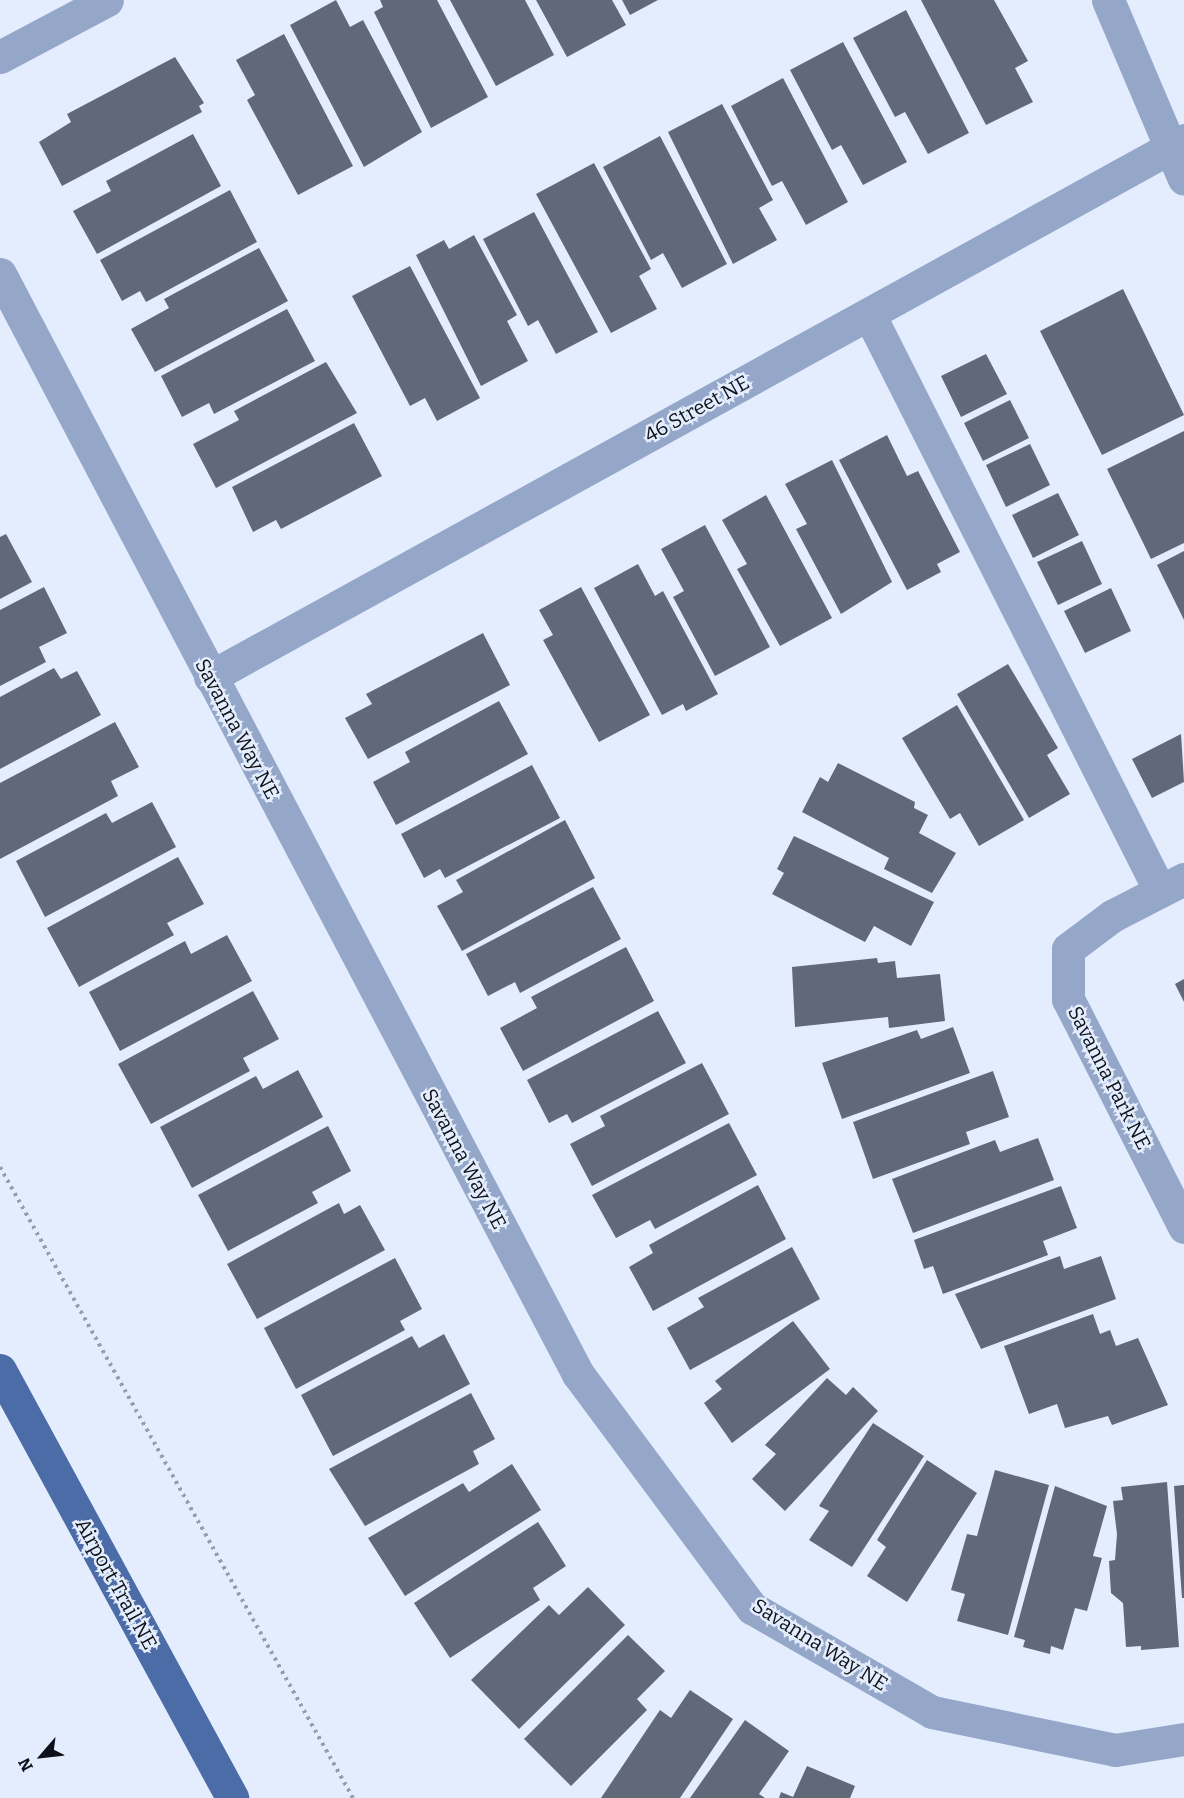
<!DOCTYPE html>
<style>
body{margin:0}
#map{position:relative;width:1184px;height:1798px;overflow:hidden;background:#e3edfd;font-family:Bitter,serif}
div>[style]{position:absolute}
[style*='--x']{left:calc(var(--x)*1px);top:calc(var(--y)*1px);width:calc(var(--w)*1px);rotate:calc(var(--a)*1deg)}
.building>*{inset:0;background:#616978}
.path>*{height:4px;margin-top:-2px;transform-origin:0;background:repeating-linear-gradient(90deg,#969eaa 0 3px,transparent 0 7.5px)}
.minor>*{height:33px;margin:-16.5px;padding:0 16.5px;transform-origin:16.5px;border-radius:16.5px;background:#94a7c8}
.major>*{height:33px;margin:-16.5px;padding:0 16.5px;transform-origin:16.5px;border-radius:16.5px;background:#4b6ca6}
span{translate:-50% -50%;white-space:nowrap;text-align:center;line-height:1.15;-webkit-text-stroke:5px #e3edfd;paint-order:stroke}
.street-label{font-size:20px;color:#0d1016}
.north{position:absolute;left:12px;top:1726px;width:60px;height:60px;-webkit-text-stroke:4px #e3edfd;paint-order:stroke;rotate:242deg;font-size:16px;font-weight:700;line-height:24px;text-align:center;color:#0d1016}
.north::after{content:'';display:block;margin:auto;width:21px;height:27px;background:#0d1016;clip-path:polygon(50% 0,100% 100%,50% 72%,0 100%)}
</style>
<div id="map">
<div class="building">
<div style="clip-path:polygon(336px 0,350px 27px,363px 20px,422px 132px,364px 167px,290px 25px)"></div>
<div style="clip-path:polygon(380px 0,437px 0,488px 97px,431px 128px,374px 12px,383px 7px)"></div>
<div style="clip-path:polygon(450px 0,525px 0,554px 55px,496px 86px)"></div>
<div style="clip-path:polygon(536px 0,612px 0,626px 25px,567px 57px)"></div>
<div style="clip-path:polygon(622px 0,658px 0,630px 15px)"></div>
<div style="clip-path:polygon(921px 0,994px 0,1028px 61px,1015px 68px,1033px 102px,986px 125px)"></div>
<div style="clip-path:polygon(906px 10px,969px 133px,928px 154px,905px 112px,895px 117px,853px 38px)"></div>
<div style="clip-path:polygon(284px 34px,353px 166px,298px 195px,247px 100px,255px 95px,236px 60px)"></div>
<div style="clip-path:polygon(843px 42px,907px 162px,863px 185px,841px 145px,832px 150px,790px 70px)"></div>
<div style="clip-path:polygon(175px 57px,204px 103px,199px 106px,202px 112px,62px 186px,39px 142px,71px 122px,67px 114px)"></div>
<div style="clip-path:polygon(783px 78px,848px 202px,806px 225px,782px 181px,772px 186px,731px 106px)"></div>
<div style="clip-path:polygon(722px 104px,773px 200px,759px 208px,777px 240px,733px 264px,668px 132px)"></div>
<div style="clip-path:polygon(193px 134px,221px 186px,97px 254px,73px 211px,111px 191px,106px 181px)"></div>
<div style="clip-path:polygon(660px 136px,727px 264px,682px 288px,663px 253px,651px 260px,603px 167px)"></div>
<div style="clip-path:polygon(594px 163px,651px 269px,639px 276px,657px 309px,611px 333px,536px 194px)"></div>
<div style="clip-path:polygon(230px 190px,257px 242px,146px 302px,140px 291px,122px 301px,100px 260px)"></div>
<div style="clip-path:polygon(534px 212px,598px 332px,556px 354px,538px 320px,528px 326px,483px 239px)"></div>
<div style="clip-path:polygon(474px 235px,517px 315px,507px 321px,528px 361px,481px 386px,416px 255px,444px 240px,449px 249px)"></div>
<div style="clip-path:polygon(259px 248px,288px 301px,155px 372px,131px 329px,169px 308px,164px 299px)"></div>
<div style="clip-path:polygon(410px 266px,480px 398px,437px 421px,425px 398px,410px 406px,352px 296px)"></div>
<div style="clip-path:polygon(1123px 289px,1184px 415px,1102px 455px,1040px 331px)"></div>
<div style="clip-path:polygon(287px 309px,315px 361px,214px 414px,209px 403px,182px 417px,161px 376px)"></div>
<div style="clip-path:polygon(986px 354px,1007px 394px,961px 417px,941px 376px)"></div>
<div style="clip-path:polygon(326px 362px,357px 413px,216px 488px,193px 444px,239px 420px,234px 411px)"></div>
<div style="clip-path:polygon(1010px 400px,1029px 438px,983px 461px,964px 423px)"></div>
<div style="clip-path:polygon(354px 423px,382px 476px,281px 529px,276px 520px,253px 532px,232px 487px)"></div>
<div style="clip-path:polygon(1184px 431px,1184px 543px,1151px 559px,1107px 469px)"></div>
<div style="clip-path:polygon(887px 435px,907px 476px,918px 471px,960px 552px,937px 564px,941px 572px,907px 590px,839px 460px)"></div>
<div style="clip-path:polygon(1030px 444px,1050px 485px,1006px 507px,986px 465px)"></div>
<div style="clip-path:polygon(832px 460px,892px 582px,841px 614px,796px 529px,807px 524px,785px 484px)"></div>
<div style="clip-path:polygon(1058px 493px,1079px 535px,1033px 558px,1012px 515px)"></div>
<div style="clip-path:polygon(766px 495px,832px 618px,780px 646px,737px 569px,747px 564px,722px 520px)"></div>
<div style="clip-path:polygon(705px 525px,770px 647px,715px 676px,673px 597px,684px 591px,661px 549px)"></div>
<div style="clip-path:polygon(6px 534px,32px 582px,0 599px,0 537px)"></div>
<div style="clip-path:polygon(1082px 541px,1102px 584px,1058px 605px,1037px 562px)"></div>
<div style="clip-path:polygon(1184px 551px,1184px 620px,1157px 565px)"></div>
<div style="clip-path:polygon(638px 564px,655px 596px,663px 591px,718px 694px,686px 711px,683px 704px,662px 715px,594px 588px)"></div>
<div style="clip-path:polygon(44px 587px,67px 633px,39px 647px,46px 662px,0 686px,0 610px)"></div>
<div style="clip-path:polygon(581px 587px,650px 715px,599px 742px,543px 640px,553px 635px,539px 610px)"></div>
<div style="clip-path:polygon(1111px 588px,1131px 631px,1085px 653px,1064px 611px)"></div>
<div style="clip-path:polygon(483px 633px,510px 685px,368px 759px,345px 718px,372px 704px,366px 694px)"></div>
<div style="clip-path:polygon(1008px 664px,1058px 748px,1047px 755px,1070px 794px,1029px 818px,957px 694px)"></div>
<div style="clip-path:polygon(54px 668px,61px 679px,77px 671px,101px 715px,0 769px,0 697px)"></div>
<div style="clip-path:polygon(499px 701px,528px 754px,396px 825px,373px 782px,410px 762px,405px 752px)"></div>
<div style="clip-path:polygon(957px 705px,1024px 820px,979px 846px,960px 813px,950px 819px,902px 738px)"></div>
<div style="clip-path:polygon(115px 722px,139px 767px,111px 781px,118px 796px,0 859px,0 783px)"></div>
<div style="clip-path:polygon(1181px 734px,1184px 782px,1152px 798px,1132px 759px)"></div>
<div style="clip-path:polygon(838px 763px,915px 802px,914px 808px,928px 815px,919px 833px,956px 853px,932px 893px,884px 869px,889px 858px,802px 812px,820px 777px,828px 782px)"></div>
<div style="clip-path:polygon(532px 765px,560px 818px,445px 878px,440px 869px,424px 878px,401px 834px)"></div>
<div style="clip-path:polygon(152px 802px,176px 847px,45px 917px,16px 861px,106px 813px,112px 823px)"></div>
<div style="clip-path:polygon(565px 820px,595px 878px,462px 951px,437px 906px,463px 892px,456px 880px)"></div>
<div style="clip-path:polygon(794px 836px,934px 902px,911px 946px,874px 926px,865px 942px,772px 894px,784px 873px,777px 869px)"></div>
<div style="clip-path:polygon(178px 857px,204px 904px,167px 923px,174px 935px,79px 987px,47px 928px)"></div>
<div style="clip-path:polygon(593px 887px,621px 939px,520px 993px,515px 982px,488px 996px,466px 954px)"></div>
<div style="clip-path:polygon(227px 935px,252px 981px,120px 1051px,89px 992px,185px 941px,191px 954px)"></div>
<div style="clip-path:polygon(626px 947px,654px 1001px,523px 1071px,500px 1028px,537px 1008px,531px 997px)"></div>
<div style="clip-path:polygon(877px 958px,878px 963px,895px 961px,897px 978px,940px 974px,945px 1021px,889px 1028px,888px 1017px,795px 1027px,792px 967px)"></div>
<div style="clip-path:polygon(1184px 979px,1184px 1002px,1175px 984px)"></div>
<div style="clip-path:polygon(253px 991px,279px 1039px,243px 1058px,250px 1071px,151px 1124px,118px 1064px)"></div>
<div style="clip-path:polygon(658px 1011px,686px 1063px,572px 1123px,567px 1114px,549px 1123px,527px 1080px)"></div>
<div style="clip-path:polygon(953px 1027px,970px 1073px,842px 1119px,822px 1063px,917px 1030px,921px 1039px)"></div>
<div style="clip-path:polygon(702px 1063px,729px 1114px,592px 1186px,570px 1144px,605px 1126px,600px 1116px)"></div>
<div style="clip-path:polygon(298px 1070px,323px 1117px,192px 1188px,160px 1127px,256px 1076px,263px 1089px)"></div>
<div style="clip-path:polygon(993px 1071px,1009px 1117px,966px 1132px,970px 1144px,873px 1179px,853px 1122px)"></div>
<div style="clip-path:polygon(729px 1123px,757px 1175px,655px 1229px,650px 1220px,616px 1238px,592px 1195px)"></div>
<div style="clip-path:polygon(328px 1126px,351px 1171px,312px 1192px,318px 1203px,228px 1251px,198px 1195px)"></div>
<div style="clip-path:polygon(1038px 1138px,1054px 1180px,913px 1233px,892px 1179px,995px 1140px,1000px 1152px)"></div>
<div style="clip-path:polygon(758px 1185px,786px 1239px,653px 1311px,629px 1267px,653px 1253px,649px 1245px)"></div>
<div style="clip-path:polygon(1061px 1186px,1077px 1228px,1043px 1241px,1048px 1255px,943px 1294px,933px 1266px,924px 1269px,914px 1240px)"></div>
<div style="clip-path:polygon(339px 1203px,344px 1214px,360px 1205px,385px 1250px,257px 1319px,227px 1264px)"></div>
<div style="clip-path:polygon(792px 1247px,820px 1299px,690px 1370px,667px 1328px,704px 1307px,698px 1298px)"></div>
<div style="clip-path:polygon(1060px 1256px,1064px 1269px,1101px 1256px,1116px 1299px,981px 1349px,955px 1294px)"></div>
<div style="clip-path:polygon(395px 1258px,422px 1309px,400px 1321px,405px 1330px,296px 1389px,264px 1328px)"></div>
<div style="clip-path:polygon(1093px 1314px,1100px 1334px,1110px 1330px,1116px 1346px,1138px 1338px,1168px 1405px,1112px 1425px,1108px 1416px,1065px 1428px,1057px 1404px,1029px 1414px,1004px 1346px)"></div>
<div style="clip-path:polygon(793px 1321px,830px 1369px,732px 1443px,704px 1403px,722px 1389px,715px 1381px)"></div>
<div style="clip-path:polygon(444px 1334px,470px 1384px,333px 1456px,301px 1395px,412px 1336px,419px 1348px)"></div>
<div style="clip-path:polygon(827px 1378px,846px 1395px,853px 1387px,878px 1411px,785px 1511px,752px 1479px,776px 1454px,765px 1445px)"></div>
<div style="clip-path:polygon(471px 1393px,495px 1439px,473px 1451px,479px 1464px,365px 1526px,329px 1469px)"></div>
<div style="clip-path:polygon(873px 1423px,924px 1456px,852px 1567px,809px 1540px,829px 1511px,819px 1506px)"></div>
<div style="clip-path:polygon(927px 1460px,977px 1493px,907px 1602px,867px 1576px,886px 1547px,877px 1540px)"></div>
<div style="clip-path:polygon(512px 1464px,541px 1510px,405px 1596px,368px 1538px,463px 1483px,469px 1492px)"></div>
<div style="clip-path:polygon(995px 1470px,1049px 1485px,1008px 1635px,957px 1621px,965px 1594px,951px 1590px,967px 1534px,977px 1536px)"></div>
<div style="clip-path:polygon(1167px 1482px,1179px 1647px,1141px 1650px,1141px 1646px,1126px 1647px,1123px 1603px,1111px 1593px,1109px 1561px,1115px 1560px,1117px 1534px,1113px 1501px,1123px 1500px,1121px 1487px)"></div>
<div style="clip-path:polygon(1184px 1485px,1184px 1598px,1182px 1598px,1174px 1486px)"></div>
<div style="clip-path:polygon(1055px 1486px,1107px 1506px,1093px 1556px,1102px 1558px,1087px 1611px,1075px 1608px,1063px 1650px,1051px 1646px,1050px 1654px,1023px 1647px,1025px 1640px,1014px 1637px)"></div>
<div style="clip-path:polygon(538px 1522px,566px 1566px,533px 1588px,540px 1600px,450px 1658px,414px 1603px)"></div>
<div style="clip-path:polygon(588px 1587px,625px 1625px,519px 1729px,471px 1680px,549px 1605px,559px 1615px)"></div>
<div style="clip-path:polygon(628px 1635px,665px 1671px,637px 1699px,647px 1710px,571px 1786px,524px 1739px)"></div>
<div style="clip-path:polygon(690px 1690px,733px 1719px,680px 1798px,601px 1798px,660px 1710px,671px 1718px)"></div>
<div style="clip-path:polygon(745px 1720px,789px 1751px,759px 1794px,765px 1798px,690px 1798px)"></div>
<div style="clip-path:polygon(807px 1766px,855px 1786px,850px 1798px,779px 1798px,781px 1792px,793px 1797px)"></div>
</div>
<div class="path">
<div style="--x:0;--y:1167;--w:723;--a:60.78"></div>
</div>
<div class="minor">
<div style="--x:1108;--y:0;--w:194;--a:67"></div>
<div style="--x:0;--y:57;--w:121;--a:-28"></div>
<div style="--x:0;--y:274;--w:1243;--a:62.28"></div>
<div style="--x:578;--y:1374;--w:292;--a:53.4"></div>
<div style="--x:752;--y:1608;--w:208;--a:30"></div>
<div style="--x:932;--y:1712;--w:187;--a:11.7"></div>
<div style="--x:1115;--y:1750;--w:70;--a:-9.1"></div>
<div style="--x:869;--y:314;--w:646;--a:63.24"></div>
<div style="--x:210;--y:677;--w:1112;--a:-28.87"></div>
<div style="--x:1184;--y:879;--w:81;--a:152.8"></div>
<div style="--x:1112;--y:916;--w:55;--a:143.1"></div>
<div style="--x:1068;--y:949;--w:50;--a:90"></div>
<div style="--x:1068;--y:999;--w:256;--a:63"></div>
</div>
<div class="major">
<div style="--x:0;--y:1370;--w:487;--a:61.5"></div>
</div>
<div class="street-label">
<span style="left:697px;top:409px;rotate:-29deg">46 Street NE</span>
<span style="left:237px;top:729px;rotate:62deg">Savanna Way NE</span>
<span style="left:1109px;top:1078px;rotate:63deg">Savanna Park NE</span>
<span style="left:464px;top:1159px;rotate:62deg">Savanna Way NE</span>
<span style="left:116px;top:1584px;rotate:61deg">Airport Trail NE</span>
<span style="left:820px;top:1645px;rotate:32deg">Savanna Way NE</span>
</div>
<div class="north">N</div>
</div>
